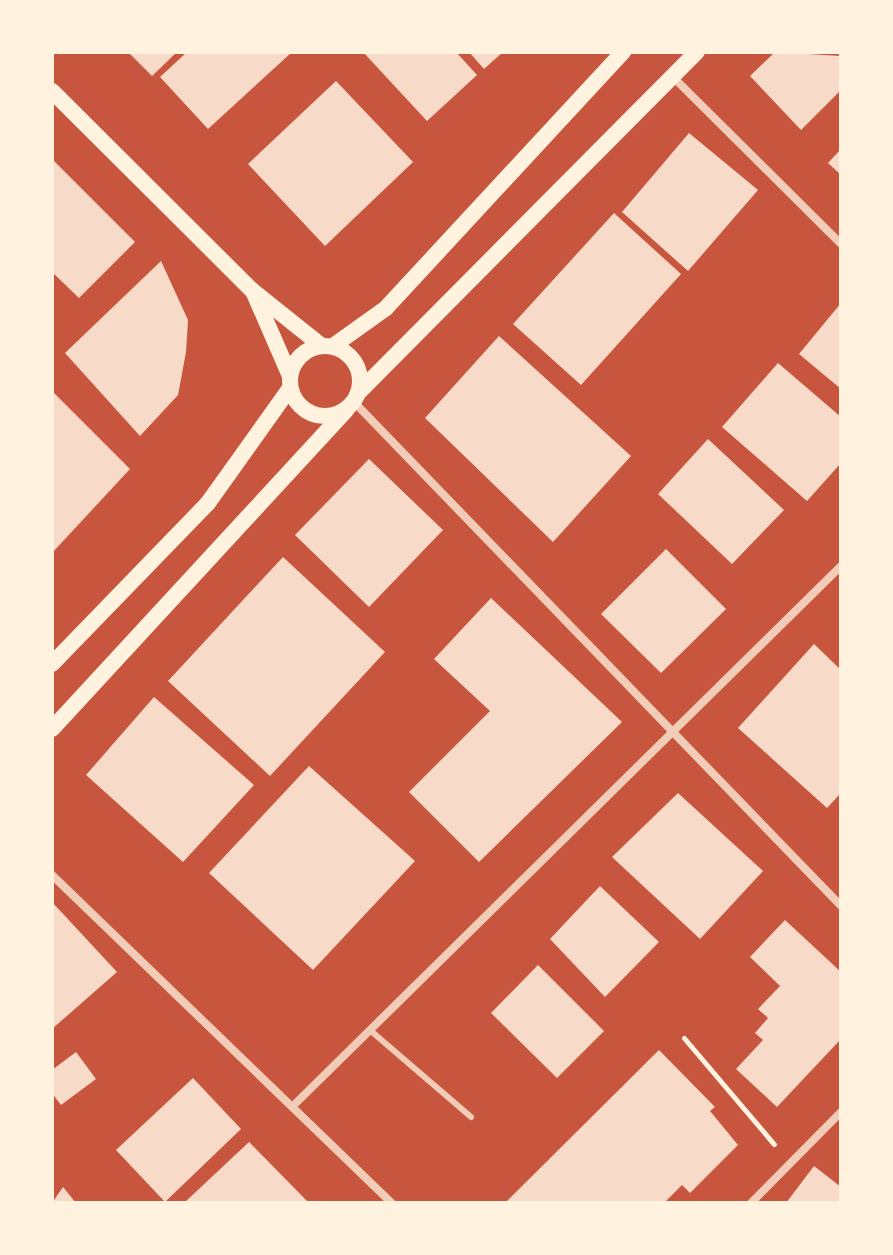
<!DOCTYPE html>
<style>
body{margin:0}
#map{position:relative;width:893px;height:1255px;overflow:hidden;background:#c8553d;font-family:"Public Sans",sans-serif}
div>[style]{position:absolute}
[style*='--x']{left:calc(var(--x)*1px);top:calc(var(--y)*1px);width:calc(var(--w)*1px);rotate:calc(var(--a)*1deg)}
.building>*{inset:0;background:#f7dbc8}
.path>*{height:5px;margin:-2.5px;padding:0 2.5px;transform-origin:2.5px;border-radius:2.5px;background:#fff3e0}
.service>*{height:6px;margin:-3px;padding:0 3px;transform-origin:3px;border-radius:3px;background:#f1ccb7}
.minor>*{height:8px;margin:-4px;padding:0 4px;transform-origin:4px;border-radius:4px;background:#f1ccb7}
.secondary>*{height:16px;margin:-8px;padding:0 8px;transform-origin:8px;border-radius:8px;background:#fff3e0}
.secondary>.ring{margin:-8px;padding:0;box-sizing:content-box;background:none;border:16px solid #fff3e0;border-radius:50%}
span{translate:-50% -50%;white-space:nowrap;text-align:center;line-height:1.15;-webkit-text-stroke:7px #fff3e0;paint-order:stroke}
.frame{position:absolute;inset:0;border:54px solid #fff3e0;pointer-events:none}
</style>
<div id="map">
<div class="building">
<div style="clip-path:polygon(128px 52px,177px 52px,152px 76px)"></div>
<div style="clip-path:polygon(187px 52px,292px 52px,208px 129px,160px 77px)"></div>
<div style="clip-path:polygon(363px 52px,456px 52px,477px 75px,427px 121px)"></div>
<div style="clip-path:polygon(469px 52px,503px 52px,484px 69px)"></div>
<div style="clip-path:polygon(775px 52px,841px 56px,841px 90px,801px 130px,750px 76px)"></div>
<div style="clip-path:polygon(336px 81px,413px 162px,325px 246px,248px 164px)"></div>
<div style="clip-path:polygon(689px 133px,758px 190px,688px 271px,622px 212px)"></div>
<div style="clip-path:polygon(841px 149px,841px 175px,828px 163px)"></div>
<div style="clip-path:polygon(52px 159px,135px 242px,79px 298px,52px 272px)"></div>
<div style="clip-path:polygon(614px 213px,681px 274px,581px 385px,513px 324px)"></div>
<div style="clip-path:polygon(161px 261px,188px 320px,186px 352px,178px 395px,140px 436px,65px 353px)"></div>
<div style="clip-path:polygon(841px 303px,841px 389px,799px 354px)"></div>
<div style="clip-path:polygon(499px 336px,631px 456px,553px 542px,425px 418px)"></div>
<div style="clip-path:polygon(778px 363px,841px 417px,841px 463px,807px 501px,722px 427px)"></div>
<div style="clip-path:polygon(52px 391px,130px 469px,52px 553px)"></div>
<div style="clip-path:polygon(708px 439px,784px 510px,732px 564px,658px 494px)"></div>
<div style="clip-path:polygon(369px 459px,443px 530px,369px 607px,295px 535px)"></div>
<div style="clip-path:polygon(666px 549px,726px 609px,661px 673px,601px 614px)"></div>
<div style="clip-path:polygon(283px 557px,385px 652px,270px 776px,168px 681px)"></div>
<div style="clip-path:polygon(491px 598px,622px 722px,479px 862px,409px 792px,490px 711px,434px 659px)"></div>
<div style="clip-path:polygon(814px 644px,841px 670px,841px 793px,827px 808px,738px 728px)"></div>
<div style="clip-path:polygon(154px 697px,254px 785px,183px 862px,86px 775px)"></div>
<div style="clip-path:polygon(309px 766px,415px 861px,313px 970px,209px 873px)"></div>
<div style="clip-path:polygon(678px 793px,763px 871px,700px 939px,612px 857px)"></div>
<div style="clip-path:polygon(600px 886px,659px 942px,605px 997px,550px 939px)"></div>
<div style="clip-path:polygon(52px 902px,117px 972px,52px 1029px)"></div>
<div style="clip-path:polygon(785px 920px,841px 972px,841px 1039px,777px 1107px,736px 1069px,763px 1040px,755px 1033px,768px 1018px,758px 1009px,780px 986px,750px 957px)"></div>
<div style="clip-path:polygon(538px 965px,604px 1031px,557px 1078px,491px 1013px)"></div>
<div style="clip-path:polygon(659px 1050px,715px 1107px,710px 1111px,738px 1145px,690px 1193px,682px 1185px,664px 1203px,505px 1203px)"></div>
<div style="clip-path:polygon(76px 1052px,96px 1079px,61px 1105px,52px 1093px,52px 1070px)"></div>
<div style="clip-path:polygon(193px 1078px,241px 1129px,165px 1202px,116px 1150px)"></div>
<div style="clip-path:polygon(249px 1142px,309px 1203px,184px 1203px)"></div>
<div style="clip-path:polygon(814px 1166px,841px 1187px,841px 1203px,786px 1203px)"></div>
<div style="clip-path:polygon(63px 1187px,76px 1203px,52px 1203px)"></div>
</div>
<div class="path">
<div style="--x:684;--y:1038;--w:139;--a:49.7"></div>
</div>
<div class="service">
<div style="--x:371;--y:1031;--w:132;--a:40.7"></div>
</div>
<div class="minor">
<div style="--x:674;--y:78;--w:235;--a:44.8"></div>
<div style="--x:354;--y:402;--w:701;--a:45.98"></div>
<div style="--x:52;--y:875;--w:472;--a:44"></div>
<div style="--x:296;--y:1103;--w:765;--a:-44.58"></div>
<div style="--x:751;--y:1203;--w:128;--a:-45.3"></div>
</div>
<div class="secondary">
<div style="--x:52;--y:91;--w:284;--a:44.9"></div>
<div style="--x:253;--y:291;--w:88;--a:38.6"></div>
<div style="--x:253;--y:291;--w:93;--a:66.5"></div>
<div class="ring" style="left:290px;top:346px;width:54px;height:54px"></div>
<div style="--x:333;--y:346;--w:65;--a:-35.6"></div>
<div style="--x:386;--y:308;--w:349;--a:-47.2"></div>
<div style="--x:360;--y:391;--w:478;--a:-45.2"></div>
<div style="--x:52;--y:664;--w:224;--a:-45.9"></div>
<div style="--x:208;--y:503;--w:141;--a:-54.5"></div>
<div style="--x:52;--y:729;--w:434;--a:-47.3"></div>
</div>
<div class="frame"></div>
</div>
